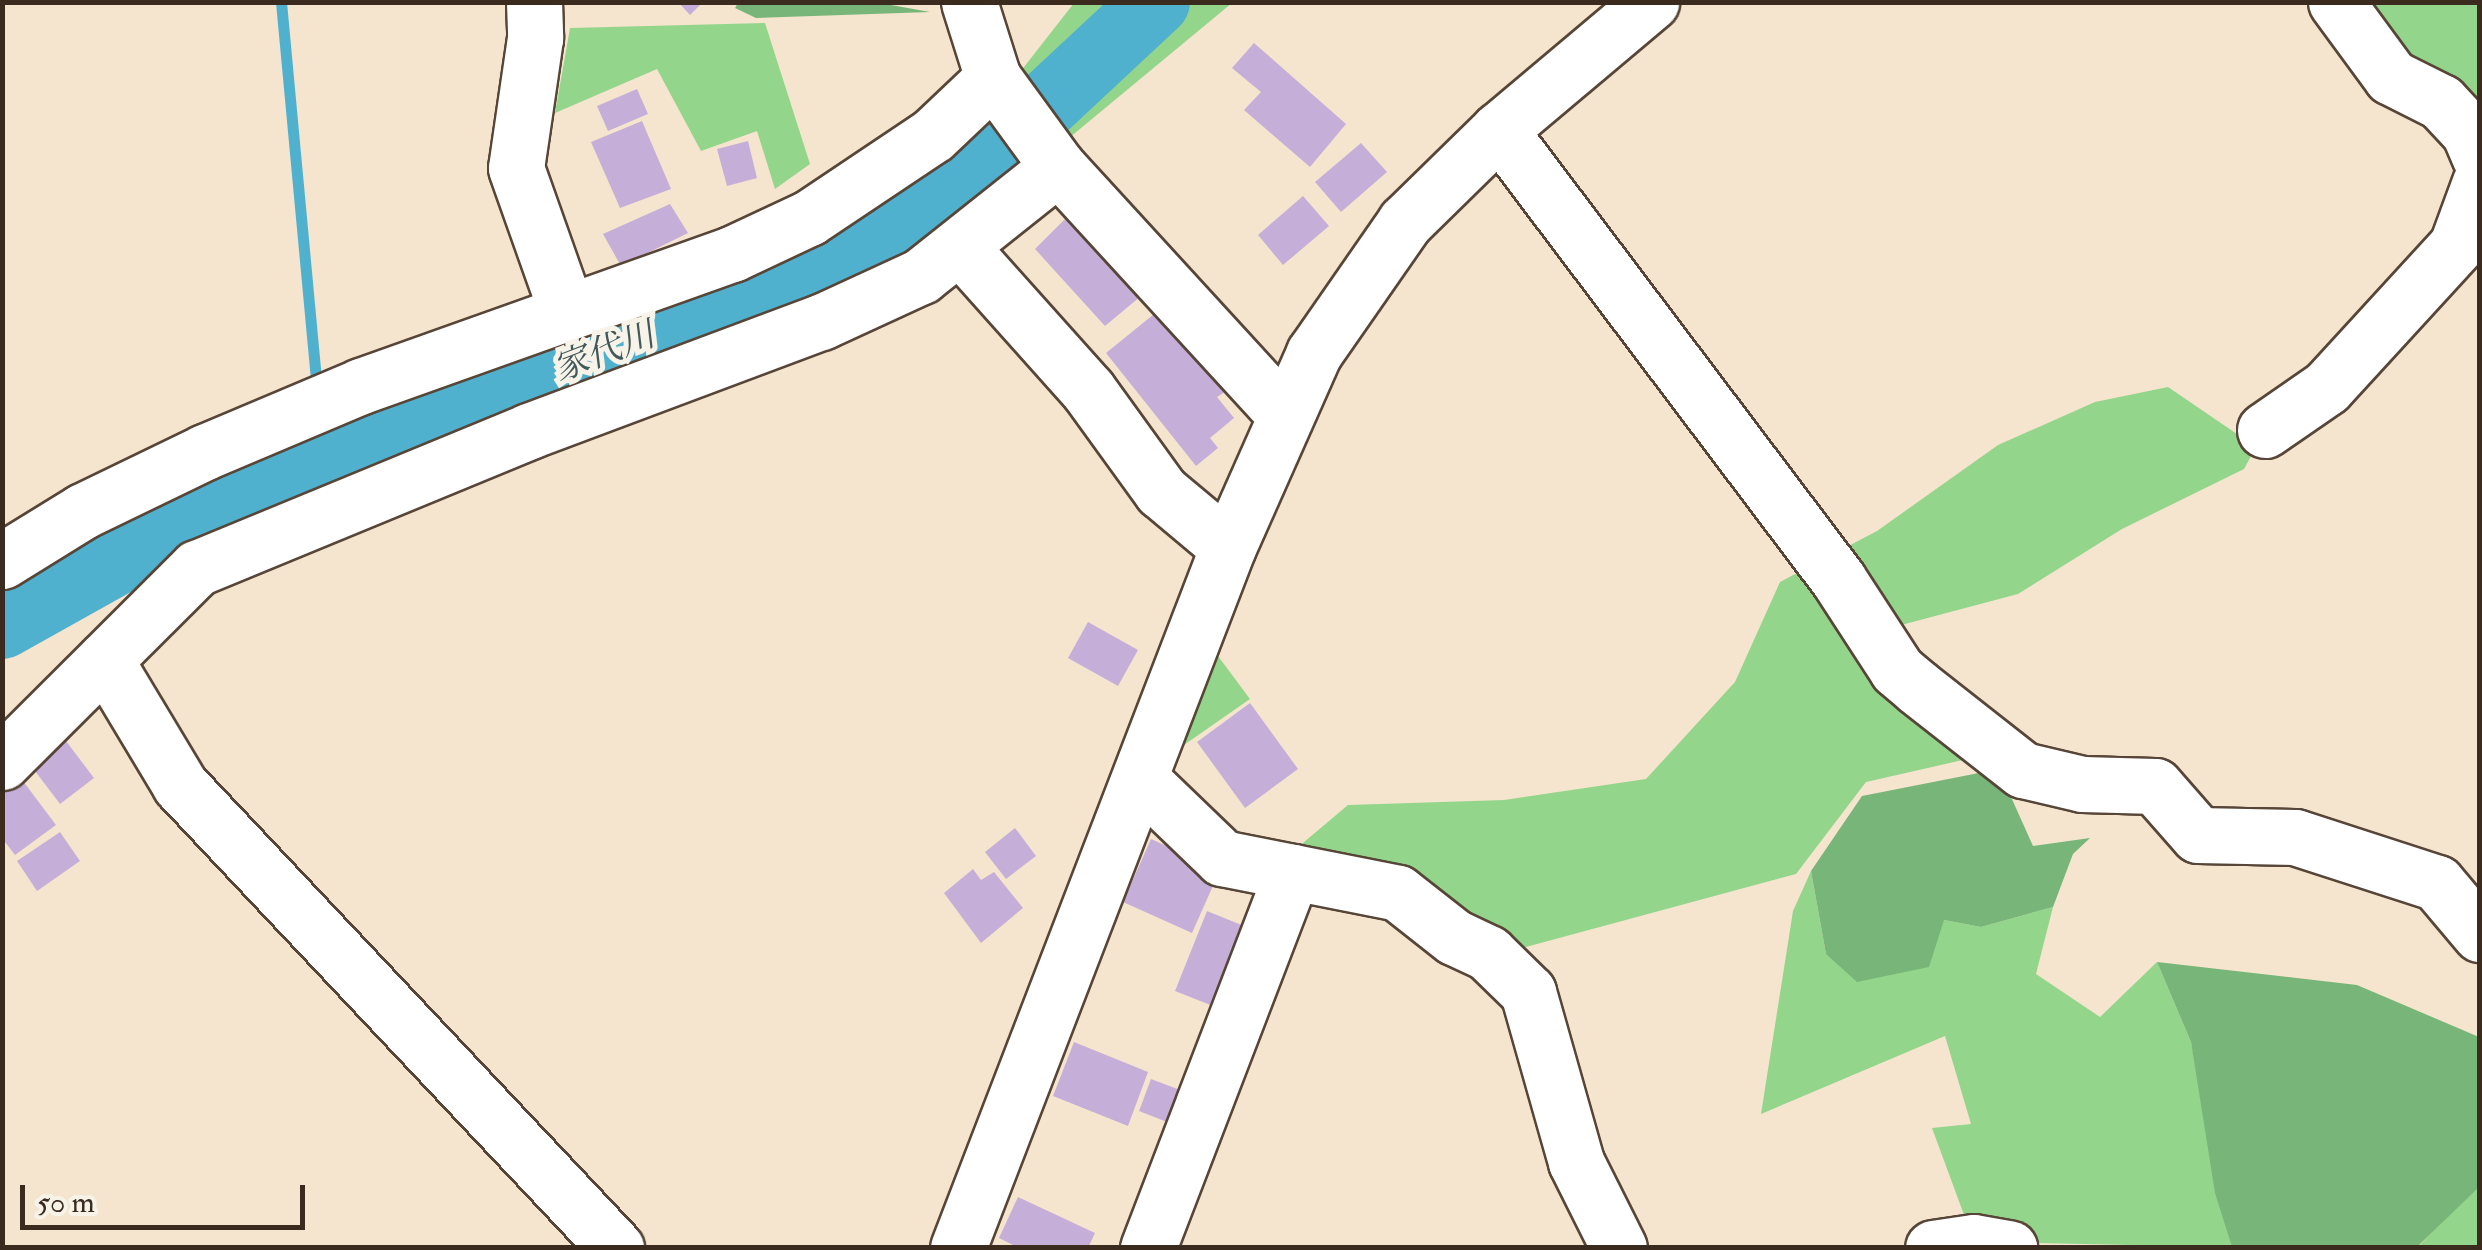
<!DOCTYPE html>
<meta charset="utf-8">
<style>
body{margin:0}
#map{position:relative;width:2482px;height:1250px;overflow:hidden;background:#f5e5ce;font-family:"IM FELL Double Pica","Noto Serif JP",serif}
div>[style]{position:absolute}
[style*='--x']{left:calc(var(--x)*1px);top:calc(var(--y)*1px);width:calc(var(--w)*1px);rotate:calc(var(--a)*1deg)}
.green>*{inset:0;background:#94d58c}
.forest>*{inset:0;background:#77b678}
.stream>*{height:11px;margin:-5.5px;padding:0 5.5px;transform-origin:5.5px;border-radius:5.5px;background:#50b1cf}
.river>*{height:68px;margin:-34px;padding:0 34px;transform-origin:34px;border-radius:34px;background:#50b1cf}
.building>*{inset:0;background:#c5afd8}
.roads{filter:drop-shadow(2px 0 #574638) drop-shadow(-2px 0 #574638) drop-shadow(0 2px #574638) drop-shadow(0 -2px #574638)}
.minor>*{height:55px;margin:-27.5px;padding:0 27.5px;transform-origin:27.5px;border-radius:27.5px;background:#fff}
span{translate:-50% -50%;white-space:nowrap;text-align:center;line-height:1.15;-webkit-text-stroke:10px #f7f3e8;paint-order:stroke}
.water-label{font-size:35px;color:#42595c;font-style:italic}
.frame{position:absolute;inset:0;border:5px solid #3b2a1e;pointer-events:none}
.scale{position:absolute;left:20px;top:1185px;width:285px;height:45px;box-sizing:border-box;border:5px solid #3b2a1e;border-top:0;padding-left:12px;font-size:30px;line-height:35px;white-space:nowrap;color:#3b2a1e;-webkit-text-stroke:8px #f7f3e8;paint-order:stroke}
</style>
<div id="map">
<div class="green">
<div style="clip-path:polygon(1074px 3px,1232px 3px,1069px 138px,992px 108px)"></div>
<div style="clip-path:polygon(2374px 3px,2479px 3px,2479px 117px,2462px 124px,2372px 18px)"></div>
<div style="clip-path:polygon(765px 23px,810px 164px,775px 189px,757px 131px,701px 151px,657px 69px,555px 113px,570px 28px)"></div>
<div style="clip-path:polygon(2168px 387px,2256px 447px,2244px 469px,2122px 529px,2018px 594px,1890px 628px,1850px 648px,1976px 757px,1866px 782px,1796px 874px,1522px 948px,1408px 870px,1291px 853px,1348px 805px,1504px 800px,1646px 779px,1735px 682px,1780px 582px,1877px 531px,1998px 445px,2095px 402px)"></div>
<div style="clip-path:polygon(1215px 652px,1250px 699px,1171px 754px)"></div>
<div style="clip-path:polygon(1811px 871px,1826px 954px,1944px 920px,1981px 927px,2053px 907px,2036px 974px,2100px 1017px,2157px 962px,2191px 1042px,2232px 1247px,1974px 1242px,1932px 1128px,1971px 1124px,1945px 1036px,1761px 1114px,1793px 911px)"></div>
<div style="clip-path:polygon(2479px 1187px,2479px 1247px,2417px 1248px,2474px 1189px)"></div>
</div>
<div class="forest">
<div style="clip-path:polygon(738px 3px,880px 3px,930px 12px,756px 18px,735px 8px)"></div>
<div style="clip-path:polygon(1989px 771px,2007px 788px,2033px 846px,2090px 838px,2073px 854px,2053px 907px,1981px 927px,1944px 920px,1929px 967px,1857px 982px,1826px 954px,1811px 871px,1862px 796px)"></div>
<div style="clip-path:polygon(2157px 962px,2357px 985px,2479px 1037px,2479px 1187px,2417px 1247px,2232px 1247px,2215px 1193px,2191px 1042px)"></div>
</div>
<div class="stream">
<div style="--x:281;--y:2;--w:379;--a:84.7"></div>
<div style="--x:329;--y:425;--w:30;--a:66"></div>
</div>
<div class="river">
<div style="--x:2;--y:625;--w:250;--a:-29.2"></div>
<div style="--x:220;--y:503;--w:617;--a:-21.37"></div>
<div style="--x:795;--y:278;--w:124;--a:-27.8"></div>
<div style="--x:905;--y:220;--w:91;--a:-35.6"></div>
<div style="--x:979;--y:167;--w:242;--a:-43"></div>
</div>
<div class="building">
<div style="clip-path:polygon(678px 2px,703px 2px,690px 15px)"></div>
<div style="clip-path:polygon(1254px 43px,1346px 124px,1310px 167px,1244px 110px,1261px 92px,1232px 68px)"></div>
<div style="clip-path:polygon(637px 89px,648px 114px,608px 131px,597px 106px)"></div>
<div style="clip-path:polygon(642px 121px,671px 189px,620px 208px,591px 142px)"></div>
<div style="clip-path:polygon(748px 141px,757px 178px,727px 186px,717px 149px)"></div>
<div style="clip-path:polygon(1361px 143px,1387px 172px,1341px 212px,1315px 182px)"></div>
<div style="clip-path:polygon(1303px 196px,1329px 226px,1283px 265px,1258px 235px)"></div>
<div style="clip-path:polygon(670px 204px,688px 233px,621px 266px,603px 234px)"></div>
<div style="clip-path:polygon(1071px 213px,1141px 296px,1105px 326px,1035px 249px)"></div>
<div style="clip-path:polygon(1159px 310px,1225px 392px,1217px 397px,1234px 418px,1210px 438px,1218px 448px,1196px 466px,1106px 353px)"></div>
<div style="clip-path:polygon(1088px 622px,1138px 650px,1118px 686px,1068px 658px)"></div>
<div style="clip-path:polygon(1250px 703px,1298px 769px,1245px 808px,1197px 742px)"></div>
<div style="clip-path:polygon(66px 741px,94px 778px,60px 804px,32px 767px)"></div>
<div style="clip-path:polygon(17px 773px,56px 825px,15px 855px,2px 838px,2px 784px)"></div>
<div style="clip-path:polygon(1015px 828px,1036px 856px,1006px 879px,985px 852px)"></div>
<div style="clip-path:polygon(60px 832px,80px 861px,37px 891px,17px 861px)"></div>
<div style="clip-path:polygon(1151px 839px,1220px 870px,1192px 933px,1123px 902px)"></div>
<div style="clip-path:polygon(973px 869px,981px 880px,994px 872px,1023px 908px,981px 943px,944px 893px)"></div>
<div style="clip-path:polygon(1207px 911px,1244px 926px,1213px 1006px,1175px 991px)"></div>
<div style="clip-path:polygon(1074px 1042px,1148px 1072px,1128px 1126px,1053px 1096px)"></div>
<div style="clip-path:polygon(1151px 1079px,1180px 1090px,1167px 1122px,1139px 1111px)"></div>
<div style="clip-path:polygon(1018px 1197px,1095px 1233px,1088px 1248px,1019px 1248px,999px 1238px)"></div>
</div>
<div class="roads">
<div class="minor">
<div style="--x:534;--y:2;--w:36;--a:88"></div>
<div style="--x:535;--y:38;--w:131;--a:98.3"></div>
<div style="--x:516;--y:168;--w:153;--a:70.5"></div>
<div style="--x:969;--y:2;--w:80;--a:72.5"></div>
<div style="--x:993;--y:78;--w:110;--a:53.9"></div>
<div style="--x:1058;--y:167;--w:335;--a:47.5"></div>
<div style="--x:2336;--y:2;--w:93;--a:53.7"></div>
<div style="--x:2391;--y:77;--w:56;--a:26.6"></div>
<div style="--x:2441;--y:102;--w:41;--a:47"></div>
<div style="--x:2469;--y:132;--w:28;--a:67"></div>
<div style="--x:1499;--y:130;--w:563;--a:52.95"></div>
<div style="--x:1838;--y:579;--w:108;--a:57"></div>
<div style="--x:1897;--y:670;--w:26;--a:40"></div>
<div style="--x:1917;--y:687;--w:135;--a:38.1"></div>
<div style="--x:2023;--y:770;--w:61;--a:13.3"></div>
<div style="--x:2082;--y:784;--w:73;--a:1.6"></div>
<div style="--x:2155;--y:786;--w:65;--a:48.7"></div>
<div style="--x:2198;--y:835;--w:97;--a:1.2"></div>
<div style="--x:2295;--y:837;--w:149;--a:17.9"></div>
<div style="--x:2437;--y:883;--w:67;--a:49.9"></div>
<div style="--x:961;--y:248;--w:191;--a:48.2"></div>
<div style="--x:1088;--y:390;--w:125;--a:54.1"></div>
<div style="--x:1161;--y:491;--w:87;--a:39.9"></div>
<div style="--x:2265;--y:430;--w:75;--a:-34.7"></div>
<div style="--x:2327;--y:387;--w:193;--a:-47.5"></div>
<div style="--x:2457;--y:245;--w:67;--a:-69.9"></div>
<div style="--x:2;--y:561;--w:95;--a:-31.7"></div>
<div style="--x:83;--y:511;--w:136;--a:-25.8"></div>
<div style="--x:205;--y:452;--w:169;--a:-22.9"></div>
<div style="--x:361;--y:386;--w:394;--a:-19.6"></div>
<div style="--x:732;--y:254;--w:85;--a:-25.1"></div>
<div style="--x:809;--y:218;--w:149;--a:-33.8"></div>
<div style="--x:933;--y:135;--w:83;--a:-43.5"></div>
<div style="--x:105;--y:660;--w:146;--a:59"></div>
<div style="--x:180;--y:785;--w:636;--a:46.72"></div>
<div style="--x:2;--y:762;--w:275;--a:-44.9"></div>
<div style="--x:197;--y:568;--w:359;--a:-22.4"></div>
<div style="--x:529;--y:431;--w:312;--a:-20.5"></div>
<div style="--x:821;--y:322;--w:110;--a:-24.7"></div>
<div style="--x:921;--y:276;--w:175;--a:-38.5"></div>
<div style="--x:1140;--y:779;--w:114;--a:43.9"></div>
<div style="--x:1222;--y:858;--w:179;--a:11.2"></div>
<div style="--x:1398;--y:893;--w:71;--a:38.2"></div>
<div style="--x:1454;--y:937;--w:38;--a:25"></div>
<div style="--x:1488;--y:953;--w:56;--a:44.3"></div>
<div style="--x:1528;--y:992;--w:177;--a:74.2"></div>
<div style="--x:1576;--y:1162;--w:96;--a:63.4"></div>
<div style="--x:958;--y:1248;--w:751;--a:-68.94"></div>
<div style="--x:1228;--y:547;--w:212;--a:-66.1"></div>
<div style="--x:1314;--y:353;--w:160;--a:-55.2"></div>
<div style="--x:1405;--y:222;--w:132;--a:-44.4"></div>
<div style="--x:1499;--y:130;--w:199;--a:-40.1"></div>
<div style="--x:1148;--y:1248;--w:403;--a:-69"></div>
<div style="--x:1933;--y:1248;--w:41;--a:-8.3"></div>
<div style="--x:1974;--y:1242;--w:36;--a:10"></div>
</div>
</div>
<div class="water-label">
<span style="left:604px;top:352px;rotate:-21deg">家代川</span>
</div>
<div class="frame"></div>
<div class="scale">50 m</div>
</div>
